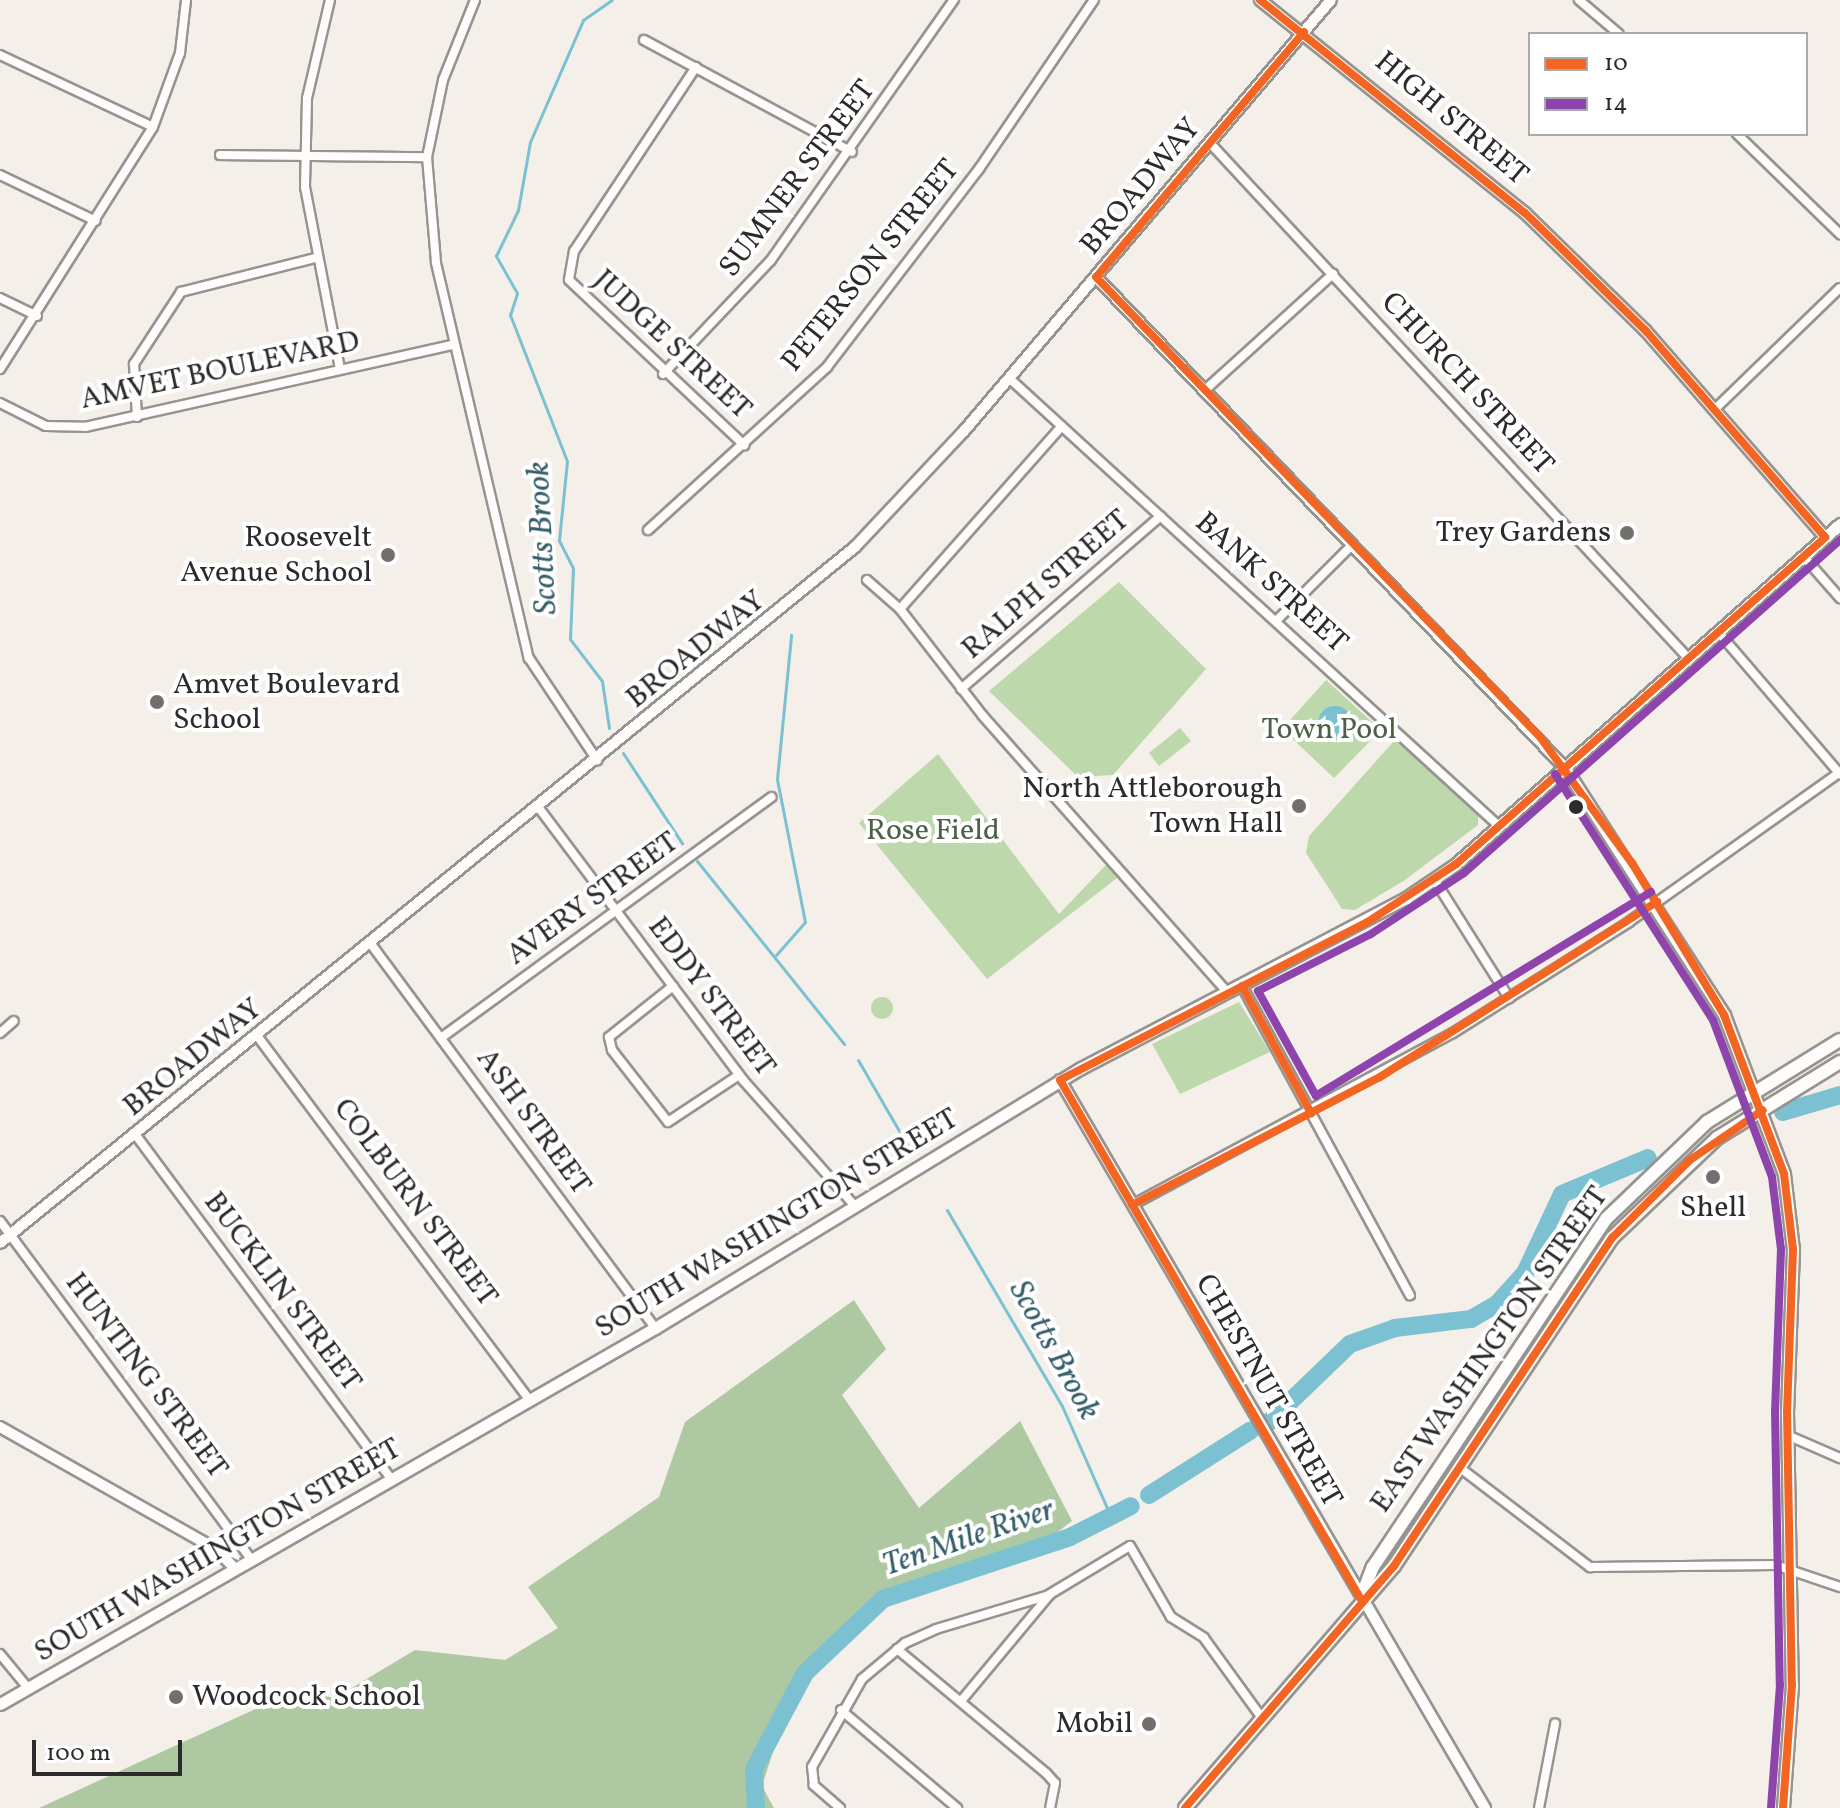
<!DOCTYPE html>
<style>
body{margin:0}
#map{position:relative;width:1840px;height:1808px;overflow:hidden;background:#f5efe9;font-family:Vollkorn,serif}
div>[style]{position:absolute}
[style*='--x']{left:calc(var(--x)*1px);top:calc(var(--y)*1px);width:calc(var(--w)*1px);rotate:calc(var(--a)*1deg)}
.green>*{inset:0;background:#bdd8aa}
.round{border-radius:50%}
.forest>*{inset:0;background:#aec9a2}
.water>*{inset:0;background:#7bc1d1}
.stream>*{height:3px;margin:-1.5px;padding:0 1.5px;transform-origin:1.5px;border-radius:1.5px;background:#7bc1d1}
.river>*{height:18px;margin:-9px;padding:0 9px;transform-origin:9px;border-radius:9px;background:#7bc1d1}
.roads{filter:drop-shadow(2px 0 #969490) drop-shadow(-2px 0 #969490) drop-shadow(0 2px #969490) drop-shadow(0 -2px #969490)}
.minor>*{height:8px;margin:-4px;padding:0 4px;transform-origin:4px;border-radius:4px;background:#fefdfc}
.tertiary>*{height:10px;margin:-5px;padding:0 5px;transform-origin:5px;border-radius:5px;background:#fefdfc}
.secondary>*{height:11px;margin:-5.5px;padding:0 5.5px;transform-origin:5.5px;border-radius:5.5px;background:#fefdfc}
.primary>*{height:12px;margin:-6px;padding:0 6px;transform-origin:6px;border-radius:6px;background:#fefdfc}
.bus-1>*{height:8px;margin:-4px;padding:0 4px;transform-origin:4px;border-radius:4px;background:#f26522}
.bus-2>*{height:8px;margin:-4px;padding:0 4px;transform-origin:4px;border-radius:4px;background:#8e44ad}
.dots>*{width:22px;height:22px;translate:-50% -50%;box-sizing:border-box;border:4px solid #fff;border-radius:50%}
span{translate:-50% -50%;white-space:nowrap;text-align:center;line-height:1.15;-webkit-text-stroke:8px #fff;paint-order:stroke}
.street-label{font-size:30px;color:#2b2b2b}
.poi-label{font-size:30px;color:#2b2b2b}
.right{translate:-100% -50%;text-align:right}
.left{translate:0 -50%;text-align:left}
.park-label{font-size:30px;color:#4e6146}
.water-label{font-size:32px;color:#365f69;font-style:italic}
.legend{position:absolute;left:1528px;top:32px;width:280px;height:104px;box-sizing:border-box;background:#fff;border:2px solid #aaa;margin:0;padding:10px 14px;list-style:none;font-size:24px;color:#2b2b2b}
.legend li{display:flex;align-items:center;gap:16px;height:40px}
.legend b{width:40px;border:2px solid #aaa}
.scale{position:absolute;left:32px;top:1740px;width:150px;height:36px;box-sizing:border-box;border:4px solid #2b2b2b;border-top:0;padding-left:10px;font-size:24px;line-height:28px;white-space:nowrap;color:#2b2b2b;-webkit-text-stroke:6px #fff;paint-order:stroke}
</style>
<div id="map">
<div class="green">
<div style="clip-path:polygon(1119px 582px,1206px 669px,1113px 775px,1078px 777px,989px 691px)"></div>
<div style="clip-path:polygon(1326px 680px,1381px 730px,1334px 778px,1282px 729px)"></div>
<div style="clip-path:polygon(1180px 728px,1191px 741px,1159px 766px,1149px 753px)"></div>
<div style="clip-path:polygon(1395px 740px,1478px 814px,1478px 825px,1405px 880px,1355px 910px,1342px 909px,1306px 853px,1309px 836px)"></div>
<div style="clip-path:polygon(938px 754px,1059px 914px,1106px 865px,1117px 878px,987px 979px,859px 823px)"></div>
<div class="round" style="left:871px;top:997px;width:22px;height:22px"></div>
<div style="clip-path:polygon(1239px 1002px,1270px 1052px,1180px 1094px,1152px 1044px)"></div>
</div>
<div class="forest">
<div style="clip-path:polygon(854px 1300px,886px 1349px,842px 1395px,919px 1508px,1020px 1421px,1072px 1521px,1039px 1546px,894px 1599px,818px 1665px,781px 1727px,762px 1786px,774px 1808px,39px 1808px,297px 1690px,335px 1698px,415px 1650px,505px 1660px,558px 1628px,528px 1587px,659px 1497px,685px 1422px)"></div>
</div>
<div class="water">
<div class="round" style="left:1318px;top:706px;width:34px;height:34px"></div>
</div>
<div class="stream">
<div style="--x:609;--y:728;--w:48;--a:-98.5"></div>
<div style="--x:602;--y:681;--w:53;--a:-127.3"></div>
<div style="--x:570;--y:639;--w:71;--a:-87.6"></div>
<div style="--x:573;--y:568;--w:31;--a:-117"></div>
<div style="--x:559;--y:540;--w:79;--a:-84.2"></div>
<div style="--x:567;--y:461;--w:157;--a:-111.3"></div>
<div style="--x:510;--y:315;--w:23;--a:-72"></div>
<div style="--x:517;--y:293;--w:43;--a:-119.6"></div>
<div style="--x:496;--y:256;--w:51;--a:-64.4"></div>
<div style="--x:518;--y:210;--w:69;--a:-80"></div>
<div style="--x:530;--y:142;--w:133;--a:-66.5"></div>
<div style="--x:583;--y:20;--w:35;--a:-35"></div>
<div style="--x:623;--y:753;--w:108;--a:56.8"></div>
<div style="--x:697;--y:861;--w:235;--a:51.2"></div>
<div style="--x:776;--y:955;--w:44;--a:-48.7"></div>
<div style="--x:805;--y:922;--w:146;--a:-101.1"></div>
<div style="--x:777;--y:779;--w:145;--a:-84.4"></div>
<div style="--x:858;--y:1060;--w:108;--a:59.9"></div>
<div style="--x:947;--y:1210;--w:227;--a:59.6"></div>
<div style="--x:1062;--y:1406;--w:121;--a:66.2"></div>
</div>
<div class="river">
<div style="--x:1783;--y:1112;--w:59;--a:-16.6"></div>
<div style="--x:1269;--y:1422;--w:112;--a:-43.9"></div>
<div style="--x:1350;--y:1344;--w:48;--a:-19.6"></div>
<div style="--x:1395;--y:1328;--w:77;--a:-6.8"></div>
<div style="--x:1471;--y:1319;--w:30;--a:-30"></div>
<div style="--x:1497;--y:1304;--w:42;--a:-47.9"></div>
<div style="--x:1525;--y:1273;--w:87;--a:-64.9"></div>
<div style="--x:1562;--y:1194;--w:93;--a:-22.7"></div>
<div style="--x:1149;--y:1495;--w:120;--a:-32.4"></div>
<div style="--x:756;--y:1808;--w:39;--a:-93"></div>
<div style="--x:754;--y:1769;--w:109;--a:-62"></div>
<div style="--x:805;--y:1673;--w:108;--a:-43.5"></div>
<div style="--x:883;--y:1599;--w:197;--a:-18.3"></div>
<div style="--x:1070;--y:1537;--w:68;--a:-26.9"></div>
</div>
<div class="roads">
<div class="minor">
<div style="--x:330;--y:0;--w:101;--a:103.2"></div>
<div style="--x:307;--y:98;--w:89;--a:91.3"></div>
<div style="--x:305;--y:187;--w:185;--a:79.1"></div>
<div style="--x:475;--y:0;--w:86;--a:111.8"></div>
<div style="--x:443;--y:80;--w:79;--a:101.7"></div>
<div style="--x:427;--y:157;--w:106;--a:85.1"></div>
<div style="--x:436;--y:263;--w:406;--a:76.8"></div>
<div style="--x:529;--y:658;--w:123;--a:56.3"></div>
<div style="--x:1579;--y:0;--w:52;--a:40.4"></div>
<div style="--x:644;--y:40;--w:236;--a:28.3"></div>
<div style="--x:0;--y:55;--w:169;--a:25.2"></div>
<div style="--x:696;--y:67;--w:221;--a:123.5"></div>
<div style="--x:574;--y:251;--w:29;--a:100"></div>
<div style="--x:569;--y:280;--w:241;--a:43.3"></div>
<div style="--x:1737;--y:134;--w:144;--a:44.2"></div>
<div style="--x:1210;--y:143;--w:704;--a:47.13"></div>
<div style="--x:220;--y:155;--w:207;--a:0.6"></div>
<div style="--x:0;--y:175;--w:106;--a:25.6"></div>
<div style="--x:0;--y:298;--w:41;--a:25.9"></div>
<div style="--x:0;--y:369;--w:286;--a:-57.7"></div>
<div style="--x:153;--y:127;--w:79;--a:-70"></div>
<div style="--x:180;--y:53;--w:53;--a:-83.5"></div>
<div style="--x:663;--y:374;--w:157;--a:-46.5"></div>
<div style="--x:771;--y:260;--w:318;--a:-54.9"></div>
<div style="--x:1009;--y:378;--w:664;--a:42.44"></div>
<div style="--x:1205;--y:390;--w:173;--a:-42.2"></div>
<div style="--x:0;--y:403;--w:51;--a:26.6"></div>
<div style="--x:46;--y:426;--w:39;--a:1"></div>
<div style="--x:85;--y:427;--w:377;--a:-12.6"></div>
<div style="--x:1714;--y:410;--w:175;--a:-44.1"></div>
<div style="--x:137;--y:417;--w:53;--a:-93.2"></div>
<div style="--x:134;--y:364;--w:86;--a:-56.9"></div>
<div style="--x:181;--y:292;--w:138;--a:-14.2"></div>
<div style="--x:648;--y:530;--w:242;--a:-42.3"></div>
<div style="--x:827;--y:367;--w:250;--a:-52.5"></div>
<div style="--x:979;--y:169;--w:204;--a:-55.8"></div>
<div style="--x:1804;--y:557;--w:55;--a:48.7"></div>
<div style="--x:867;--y:580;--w:44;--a:41.3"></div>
<div style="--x:900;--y:609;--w:135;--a:52.2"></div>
<div style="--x:983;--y:716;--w:368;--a:48.5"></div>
<div style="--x:900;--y:609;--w:244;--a:-48.5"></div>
<div style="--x:1277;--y:620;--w:107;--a:-45"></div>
<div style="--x:1719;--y:633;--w:186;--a:49.4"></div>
<div style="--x:961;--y:689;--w:264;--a:-40.9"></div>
<div style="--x:539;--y:808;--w:340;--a:53.1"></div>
<div style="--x:743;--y:1080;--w:169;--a:48.4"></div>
<div style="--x:1434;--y:879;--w:141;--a:57.8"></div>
<div style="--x:371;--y:944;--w:478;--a:53.5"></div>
<div style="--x:673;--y:986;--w:82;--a:141.4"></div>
<div style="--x:609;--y:1037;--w:13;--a:77"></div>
<div style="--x:612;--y:1050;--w:91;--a:52.1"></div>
<div style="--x:668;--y:1122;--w:85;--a:-33.5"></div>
<div style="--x:1242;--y:986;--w:352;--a:61.5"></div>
<div style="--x:0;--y:1033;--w:18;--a:-41"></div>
<div style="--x:258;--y:1037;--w:454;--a:53.2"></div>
<div style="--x:441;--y:1038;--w:409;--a:-36.1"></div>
<div style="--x:135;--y:1134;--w:430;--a:53.4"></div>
<div style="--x:1132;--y:1205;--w:364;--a:-28.2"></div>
<div style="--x:1453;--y:1033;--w:208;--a:-32.2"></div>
<div style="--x:1629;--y:922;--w:259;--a:-35.4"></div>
<div style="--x:0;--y:1221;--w:422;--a:53.4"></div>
<div style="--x:1787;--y:1435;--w:58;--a:23.5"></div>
<div style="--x:1459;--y:1467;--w:165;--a:37.4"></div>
<div style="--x:1590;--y:1567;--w:185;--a:-0.6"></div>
<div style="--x:1775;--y:1565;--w:69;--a:18.7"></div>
<div style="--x:897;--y:1649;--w:194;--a:39.8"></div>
<div style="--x:1046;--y:1773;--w:13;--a:48"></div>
<div style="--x:1055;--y:1783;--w:25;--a:101"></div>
<div style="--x:0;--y:1654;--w:44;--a:50.5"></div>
<div style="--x:961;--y:1701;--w:139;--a:-50.2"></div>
<div style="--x:1050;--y:1594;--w:93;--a:-31"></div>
<div style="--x:1130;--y:1546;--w:82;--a:60"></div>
<div style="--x:1171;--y:1617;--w:39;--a:32"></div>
<div style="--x:1204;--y:1638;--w:99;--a:54.1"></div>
<div style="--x:841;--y:1710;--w:152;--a:40.2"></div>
<div style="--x:840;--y:1808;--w:35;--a:-139"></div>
<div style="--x:814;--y:1785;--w:18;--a:-96"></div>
<div style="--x:812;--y:1767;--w:101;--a:-60.4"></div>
<div style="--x:862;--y:1679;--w:56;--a:-39.9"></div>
<div style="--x:905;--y:1643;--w:34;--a:-24"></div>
<div style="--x:936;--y:1629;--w:118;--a:-16.7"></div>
<div style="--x:1539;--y:1808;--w:86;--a:-79.2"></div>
</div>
<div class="tertiary">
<div style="--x:1260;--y:0;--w:340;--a:38.8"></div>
<div style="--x:1525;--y:213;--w:168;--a:44.3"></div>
<div style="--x:1645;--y:330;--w:274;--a:49"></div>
<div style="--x:1096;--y:277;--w:679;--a:46.31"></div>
<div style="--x:1060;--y:1080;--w:843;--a:59.72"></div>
<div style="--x:0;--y:1243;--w:1102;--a:-39.15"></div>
<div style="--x:855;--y:547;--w:159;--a:-46.8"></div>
<div style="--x:964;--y:431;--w:566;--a:-49.59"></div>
<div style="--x:0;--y:1427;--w:248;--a:29.5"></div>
<div style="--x:216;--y:1549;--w:28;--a:46"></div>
</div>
<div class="secondary">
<div style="--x:1565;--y:768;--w:294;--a:57.2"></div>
<div style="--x:1724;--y:1015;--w:170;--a:69.3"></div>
<div style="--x:1784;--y:1174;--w:76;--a:83.2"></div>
<div style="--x:1793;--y:1249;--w:162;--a:92.1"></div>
<div style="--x:1787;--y:1411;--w:274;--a:89"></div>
<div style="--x:1792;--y:1685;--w:123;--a:94.2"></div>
<div style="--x:0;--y:1704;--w:755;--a:-29.86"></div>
<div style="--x:655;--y:1328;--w:499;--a:-31.4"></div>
<div style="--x:1081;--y:1068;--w:367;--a:-27.6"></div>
<div style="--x:1406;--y:898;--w:60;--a:-34.2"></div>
<div style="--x:1456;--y:864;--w:513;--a:-41.52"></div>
</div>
<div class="primary">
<div style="--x:1362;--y:1595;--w:30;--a:-69"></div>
<div style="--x:1373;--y:1567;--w:420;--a:-56.2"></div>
<div style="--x:1607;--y:1218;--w:139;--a:-43.8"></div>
<div style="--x:1707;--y:1122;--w:156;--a:-31.7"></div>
<div style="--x:1185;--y:1808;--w:320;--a:-49.2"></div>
<div style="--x:1394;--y:1566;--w:394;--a:-56.4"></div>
<div style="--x:1612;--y:1238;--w:145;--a:-43.6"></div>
<div style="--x:1717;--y:1138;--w:145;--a:-31.7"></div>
</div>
</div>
<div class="bus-1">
<div style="--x:1260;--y:0;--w:340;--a:38.8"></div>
<div style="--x:1525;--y:213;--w:168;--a:44.3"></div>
<div style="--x:1645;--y:330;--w:274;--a:49"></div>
<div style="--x:1304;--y:32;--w:321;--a:130.3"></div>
<div style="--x:1096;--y:277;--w:639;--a:46.01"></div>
<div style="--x:1540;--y:737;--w:156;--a:53.9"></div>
<div style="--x:1632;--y:863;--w:178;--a:58.8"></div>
<div style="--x:1724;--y:1015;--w:170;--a:69.3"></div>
<div style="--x:1784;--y:1174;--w:76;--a:83.2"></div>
<div style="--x:1793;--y:1249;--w:162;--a:92.1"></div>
<div style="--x:1787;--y:1411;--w:274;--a:89"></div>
<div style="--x:1792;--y:1685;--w:123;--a:94.2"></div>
<div style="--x:1242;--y:986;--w:145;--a:61.5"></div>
<div style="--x:1060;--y:1080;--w:344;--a:-27.2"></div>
<div style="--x:1366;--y:923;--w:108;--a:-33.2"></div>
<div style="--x:1456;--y:864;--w:493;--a:-41.5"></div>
<div style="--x:1060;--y:1080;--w:599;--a:59.92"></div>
<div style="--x:1132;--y:1205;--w:279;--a:-27.3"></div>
<div style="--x:1380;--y:1077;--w:328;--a:-32.3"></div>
<div style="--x:1185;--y:1808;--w:320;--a:-49.2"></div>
<div style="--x:1394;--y:1566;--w:394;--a:-56.4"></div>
<div style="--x:1612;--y:1238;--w:110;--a:-45"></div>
<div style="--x:1690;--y:1160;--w:88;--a:-34.4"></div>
</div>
<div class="bus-2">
<div style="--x:1555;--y:774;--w:292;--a:57.3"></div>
<div style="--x:1713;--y:1020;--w:168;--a:69.4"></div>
<div style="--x:1772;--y:1177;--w:73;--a:82.9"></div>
<div style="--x:1781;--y:1249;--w:162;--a:92.1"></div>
<div style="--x:1775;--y:1411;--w:274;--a:89"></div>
<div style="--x:1780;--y:1685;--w:122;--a:94.2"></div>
<div style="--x:1651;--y:892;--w:392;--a:148.7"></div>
<div style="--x:1316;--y:1096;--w:120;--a:-118.9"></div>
<div style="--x:1258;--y:991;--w:127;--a:-26.8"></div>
<div style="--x:1371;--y:934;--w:111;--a:-33.3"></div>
<div style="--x:1464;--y:873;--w:502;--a:-41.53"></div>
</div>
<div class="dots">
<div style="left:1627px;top:533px;background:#72706e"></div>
<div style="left:388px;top:555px;background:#72706e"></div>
<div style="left:157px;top:702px;background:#72706e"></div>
<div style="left:1299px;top:806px;background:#72706e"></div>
<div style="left:1576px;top:807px;background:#2b2b2b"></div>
<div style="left:1713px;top:1177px;background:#72706e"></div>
<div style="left:176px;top:1697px;background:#72706e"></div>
<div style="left:1149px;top:1724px;background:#72706e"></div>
</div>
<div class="street-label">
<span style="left:1451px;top:119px;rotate:40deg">HIGH STREET</span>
<span style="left:798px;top:179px;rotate:-53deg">SUMNER STREET</span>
<span style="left:1141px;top:187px;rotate:-50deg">BROADWAY</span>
<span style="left:871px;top:266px;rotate:-51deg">PETERSON STREET</span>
<span style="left:672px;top:345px;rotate:43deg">JUDGE STREET</span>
<span style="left:220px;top:371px;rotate:-12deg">AMVET BOULEVARD</span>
<span style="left:1467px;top:384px;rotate:47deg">CHURCH STREET</span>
<span style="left:1271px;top:583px;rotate:42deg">BANK STREET</span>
<span style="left:1046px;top:585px;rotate:-41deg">RALPH STREET</span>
<span style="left:696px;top:650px;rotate:-39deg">BROADWAY</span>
<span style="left:593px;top:899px;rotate:-36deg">AVERY STREET</span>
<span style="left:711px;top:997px;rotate:53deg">EDDY STREET</span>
<span style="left:193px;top:1058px;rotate:-39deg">BROADWAY</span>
<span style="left:533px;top:1122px;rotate:54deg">ASH STREET</span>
<span style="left:415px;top:1203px;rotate:53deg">COLBURN STREET</span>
<span style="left:777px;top:1224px;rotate:-31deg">SOUTH WASHINGTON STREET</span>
<span style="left:282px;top:1292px;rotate:53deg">BUCKLIN STREET</span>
<span style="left:1490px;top:1350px;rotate:-55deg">EAST WASHINGTON STREET</span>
<span style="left:146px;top:1376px;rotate:53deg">HUNTING STREET</span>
<span style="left:1268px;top:1391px;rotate:60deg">CHESTNUT STREET</span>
<span style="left:218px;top:1551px;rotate:-30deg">SOUTH WASHINGTON STREET</span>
</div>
<div class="poi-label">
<span class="right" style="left:1611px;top:533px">Trey Gardens</span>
<span class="right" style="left:372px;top:555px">Roosevelt<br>Avenue School</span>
<span class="left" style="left:173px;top:702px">Amvet Boulevard<br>School</span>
<span class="right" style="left:1283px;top:806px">North Attleborough<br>Town Hall</span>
<span style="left:1713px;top:1208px">Shell</span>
<span class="left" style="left:192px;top:1697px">Woodcock School</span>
<span class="right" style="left:1133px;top:1724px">Mobil</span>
</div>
<div class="park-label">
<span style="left:1329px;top:730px">Town Pool</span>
<span style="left:933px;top:831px">Rose Field</span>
</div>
<div class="water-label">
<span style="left:544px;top:538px;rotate:-93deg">Scotts Brook</span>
<span style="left:1053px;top:1351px;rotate:61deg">Scotts Brook</span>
<span style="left:969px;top:1539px;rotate:-19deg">Ten Mile River</span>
</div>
<ul class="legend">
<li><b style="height:10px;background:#f26522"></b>10</li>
<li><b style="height:10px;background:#8e44ad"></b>14</li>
</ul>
<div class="scale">100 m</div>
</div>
